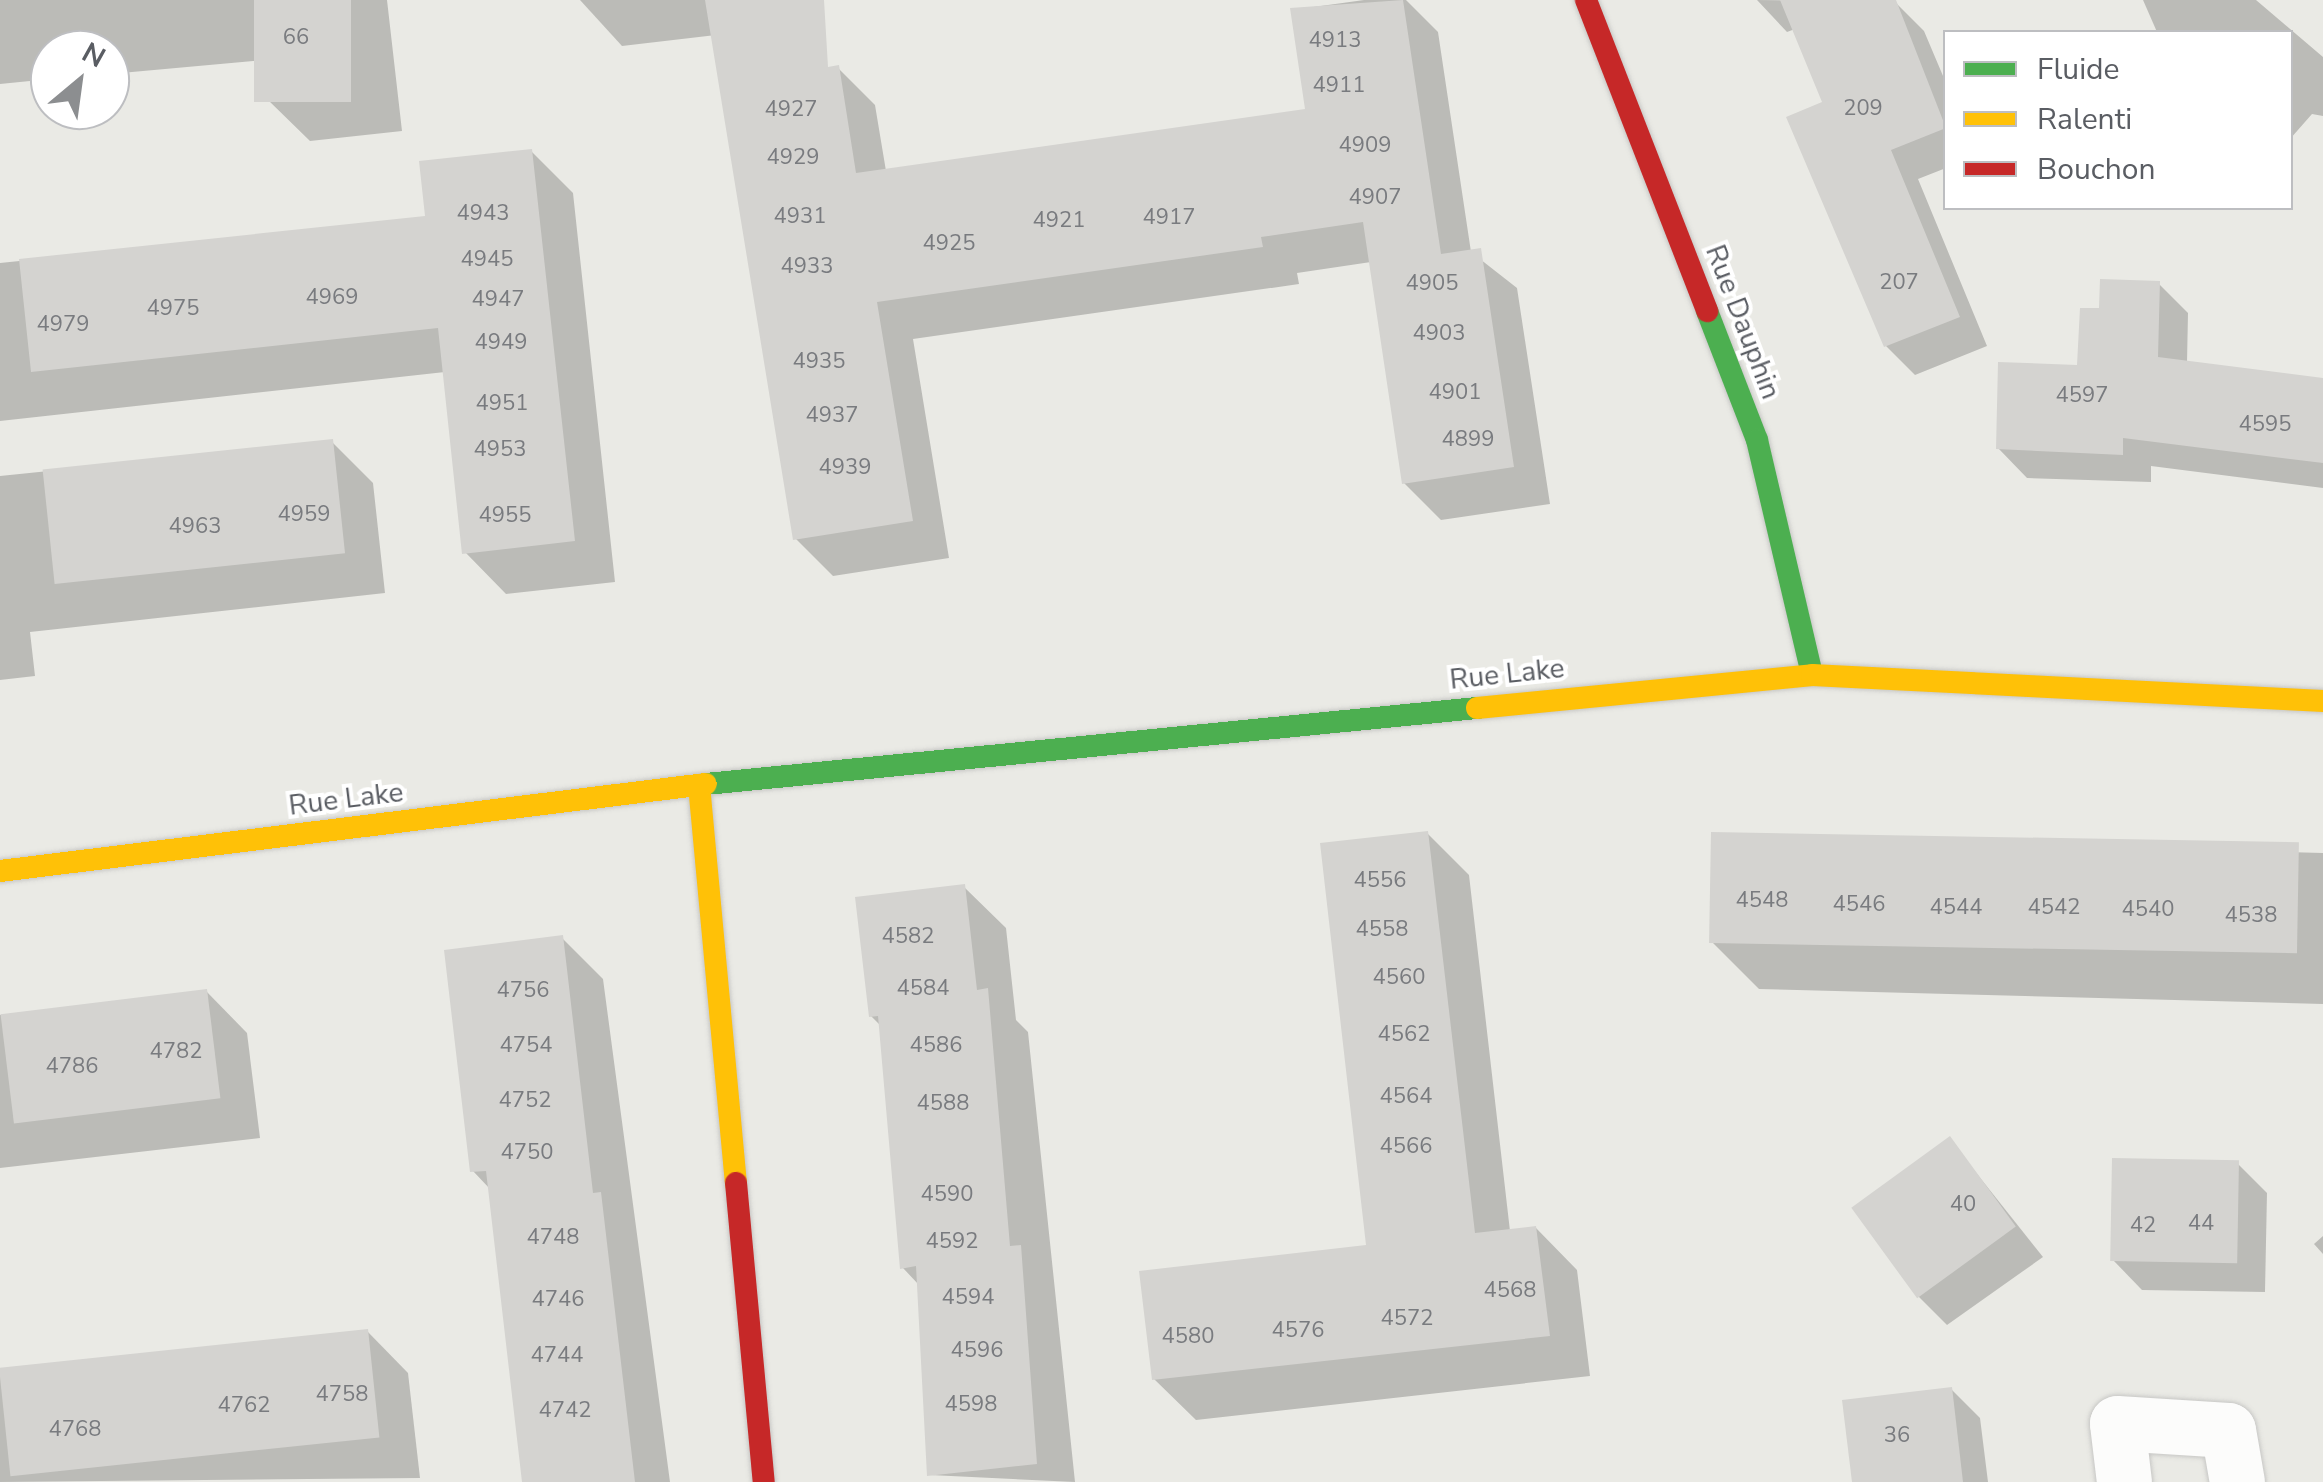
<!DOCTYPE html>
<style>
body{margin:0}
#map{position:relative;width:2323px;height:1482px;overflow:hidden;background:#eaeae5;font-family:"Nunito Sans",sans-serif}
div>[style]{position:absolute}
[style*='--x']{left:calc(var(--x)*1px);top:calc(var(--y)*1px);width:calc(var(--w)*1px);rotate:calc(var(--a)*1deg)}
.shadow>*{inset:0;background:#0003}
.building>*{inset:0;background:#d4d3d0;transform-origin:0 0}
.roads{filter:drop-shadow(0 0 2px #c7c7c5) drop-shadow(0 0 2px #c7c7c5)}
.street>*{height:55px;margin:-27.5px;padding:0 27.5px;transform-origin:27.5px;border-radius:27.5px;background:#fcfcfb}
.fast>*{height:22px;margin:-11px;padding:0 11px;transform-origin:11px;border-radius:11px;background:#4caf50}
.slow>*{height:22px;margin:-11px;padding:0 11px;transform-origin:11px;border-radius:11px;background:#ffc107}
.jam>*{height:22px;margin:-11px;padding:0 11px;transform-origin:11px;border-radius:11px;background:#c62828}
span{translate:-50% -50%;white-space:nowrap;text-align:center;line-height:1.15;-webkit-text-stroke:8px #fff;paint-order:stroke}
.number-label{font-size:22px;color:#797b7f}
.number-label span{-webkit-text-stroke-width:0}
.street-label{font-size:28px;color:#5a5d63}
.legend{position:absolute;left:1943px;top:30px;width:350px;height:180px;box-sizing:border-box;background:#fff;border:2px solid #bdbec1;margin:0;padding:12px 18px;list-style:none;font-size:30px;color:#5a5d63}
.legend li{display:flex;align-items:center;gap:20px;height:50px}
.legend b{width:50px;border:2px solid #bdbec1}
.north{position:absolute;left:30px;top:30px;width:100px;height:100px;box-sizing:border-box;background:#fff;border:2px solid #bdbec1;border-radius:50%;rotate:29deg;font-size:28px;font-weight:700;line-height:40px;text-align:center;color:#5a5d63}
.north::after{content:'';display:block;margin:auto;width:35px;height:45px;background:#8c8e90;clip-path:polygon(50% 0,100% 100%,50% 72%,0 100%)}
</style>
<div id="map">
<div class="shadow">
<i style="clip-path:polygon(0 0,387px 0,402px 131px,310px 141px,268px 100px,263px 60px,110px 74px,110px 50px,50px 50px,50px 79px,0 84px)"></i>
<i style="clip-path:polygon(580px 0,712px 0,716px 35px,622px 46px)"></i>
<i style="clip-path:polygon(1364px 0,1406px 0,1438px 32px,1471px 252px,1517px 288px,1550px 504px,1441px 520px,1404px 483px,1371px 262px,1297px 273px,1299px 284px,913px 339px,949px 558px,833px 576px,796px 539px,838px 68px,875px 105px,886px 171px,1307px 111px,1292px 10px)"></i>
<i style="clip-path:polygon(1757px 0,1895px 2px,1924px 31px,1946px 83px,1946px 168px,1918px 179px,1987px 346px,1915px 375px,1886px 346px,1825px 104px,1795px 29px,1787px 32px)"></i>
<i style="clip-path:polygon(2143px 0,2256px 0,2323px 57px,2323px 116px,2312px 114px,2290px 139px,2290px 32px,2157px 32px)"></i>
<i style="clip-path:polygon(531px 151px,573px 193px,615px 582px,506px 594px,465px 552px,445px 372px,0 421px,0 263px,428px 219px)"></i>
<i style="clip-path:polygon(2159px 284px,2188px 313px,2187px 363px,2323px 380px,2323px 488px,2151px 466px,2151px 482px,2027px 478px,1998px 448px,2079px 368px,2101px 311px)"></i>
<i style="clip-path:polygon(332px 442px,373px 483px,385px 593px,30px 632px,35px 676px,0 680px,0 476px)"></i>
<i style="clip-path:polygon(1427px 833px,1469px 875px,1510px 1231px,1536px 1228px,1577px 1270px,1590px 1376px,1196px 1420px,1154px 1379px,1369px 1247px)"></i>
<i style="clip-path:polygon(1714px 835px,2323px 853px,2323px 1004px,1759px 989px,1712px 942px)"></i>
<i style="clip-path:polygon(964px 887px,1006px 928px,1016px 1020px,1028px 1032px,1075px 1482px,930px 1475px,919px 1285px,903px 1268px,881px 1026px,871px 1016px)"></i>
<i style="clip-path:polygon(562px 938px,603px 979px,670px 1482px,524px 1482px,490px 1189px,473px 1171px)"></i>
<i style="clip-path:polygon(206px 991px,247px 1033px,260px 1138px,0 1168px,0 1015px)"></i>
<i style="clip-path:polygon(1950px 1140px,2043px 1257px,1947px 1325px,1918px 1296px)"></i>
<i style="clip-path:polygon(2238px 1164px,2267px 1193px,2265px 1292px,2142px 1290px,2113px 1260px)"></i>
<i style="clip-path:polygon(2323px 1236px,2323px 1254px,2314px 1244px)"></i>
<i style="clip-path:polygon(367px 1331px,408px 1373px,420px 1478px,0 1482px,0 1374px)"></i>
<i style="clip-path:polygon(1951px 1389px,1980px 1418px,1988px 1482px,1857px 1482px)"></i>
</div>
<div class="building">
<i style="left:254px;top:0;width:97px;height:102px"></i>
<i style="clip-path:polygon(705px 0,824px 0,828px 67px,839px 65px,856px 173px,1305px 109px,1290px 8px,1403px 0,1441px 254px,1481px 248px,1514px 467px,1402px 484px,1363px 222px,1261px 237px,1263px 247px,877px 302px,913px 521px,793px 540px)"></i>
<i style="clip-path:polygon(1780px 0,1896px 0,1946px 128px,1891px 150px,1960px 317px,1884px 347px,1786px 117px,1822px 102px)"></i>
<i style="clip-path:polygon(532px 149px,575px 541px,462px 554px,438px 328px,31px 372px,19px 259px,425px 216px,419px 161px)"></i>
<i style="clip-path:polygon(2100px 279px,2160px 281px,2158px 357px,2323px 378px,2323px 463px,2123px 438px,2123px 455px,1996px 449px,1998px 362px,2077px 365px,2080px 308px,2099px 308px)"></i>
<i style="left:333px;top:439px;width:115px;height:292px;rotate:84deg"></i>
<i style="clip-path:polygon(1428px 831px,1475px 1233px,1536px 1226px,1550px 1336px,1152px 1380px,1139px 1271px,1366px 1245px,1320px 843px)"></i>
<i style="left:1711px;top:832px;width:588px;height:111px;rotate:1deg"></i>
<i style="clip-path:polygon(965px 884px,977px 990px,988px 988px,1010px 1246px,1021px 1245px,1037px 1464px,927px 1476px,916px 1266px,900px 1269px,878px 1016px,869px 1017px,855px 897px)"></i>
<i style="clip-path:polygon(563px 935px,593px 1193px,601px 1192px,635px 1482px,522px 1482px,486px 1171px,470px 1172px,444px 950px)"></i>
<i style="left:207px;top:989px;width:110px;height:208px;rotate:83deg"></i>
<i style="left:1950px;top:1136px;width:112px;height:122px;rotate:54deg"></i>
<i style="left:2112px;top:1158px;width:127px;height:103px;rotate:1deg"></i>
<i style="left:368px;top:1329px;width:109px;height:371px;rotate:84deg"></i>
<i style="clip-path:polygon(1952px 1387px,1963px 1482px,1852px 1482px,1842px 1400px)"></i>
</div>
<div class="roads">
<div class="street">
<i style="--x:2124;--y:1482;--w:59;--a:-96.8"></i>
<i style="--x:2117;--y:1423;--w:111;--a:3.6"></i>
<i style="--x:2228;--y:1430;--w:53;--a:80.2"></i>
</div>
<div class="fast">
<i style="--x:1707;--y:311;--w:138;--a:68.8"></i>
<i style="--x:1757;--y:440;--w:241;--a:76.8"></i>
<i style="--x:706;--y:784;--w:775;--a:-5.63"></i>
</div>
<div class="slow">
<i style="--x:1477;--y:708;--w:337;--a:-5.6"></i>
<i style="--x:1812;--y:675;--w:512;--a:2.91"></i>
<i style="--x:699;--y:785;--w:400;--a:84.7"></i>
<i style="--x:0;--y:871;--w:711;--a:-7.03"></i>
</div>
<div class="jam">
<i style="--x:1586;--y:0;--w:334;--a:68.7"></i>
<i style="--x:736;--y:1183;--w:300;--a:84.7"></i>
</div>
</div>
<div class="number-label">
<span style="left:296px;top:38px">66</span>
<span style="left:1335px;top:41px">4913</span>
<span style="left:1339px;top:86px">4911</span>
<span style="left:1863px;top:109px">209</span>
<span style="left:791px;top:110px">4927</span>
<span style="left:1365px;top:146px">4909</span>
<span style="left:793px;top:158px">4929</span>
<span style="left:1375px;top:198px">4907</span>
<span style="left:483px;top:214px">4943</span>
<span style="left:800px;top:217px">4931</span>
<span style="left:1169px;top:218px">4917</span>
<span style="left:1059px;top:221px">4921</span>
<span style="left:949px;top:244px">4925</span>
<span style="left:487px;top:260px">4945</span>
<span style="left:807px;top:267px">4933</span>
<span style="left:1899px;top:283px">207</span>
<span style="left:1432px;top:284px">4905</span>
<span style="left:332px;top:298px">4969</span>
<span style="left:498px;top:300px">4947</span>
<span style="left:173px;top:309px">4975</span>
<span style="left:63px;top:325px">4979</span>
<span style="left:1439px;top:334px">4903</span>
<span style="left:501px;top:343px">4949</span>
<span style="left:819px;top:362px">4935</span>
<span style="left:1455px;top:393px">4901</span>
<span style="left:2082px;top:396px">4597</span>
<span style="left:502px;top:404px">4951</span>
<span style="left:832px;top:416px">4937</span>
<span style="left:2265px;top:425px">4595</span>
<span style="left:1468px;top:440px">4899</span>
<span style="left:500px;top:450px">4953</span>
<span style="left:845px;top:468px">4939</span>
<span style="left:304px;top:515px">4959</span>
<span style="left:505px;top:516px">4955</span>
<span style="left:195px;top:527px">4963</span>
<span style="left:1380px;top:881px">4556</span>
<span style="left:1762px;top:901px">4548</span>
<span style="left:1859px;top:905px">4546</span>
<span style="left:1956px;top:908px">4544</span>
<span style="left:2054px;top:908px">4542</span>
<span style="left:2148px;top:910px">4540</span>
<span style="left:2251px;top:916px">4538</span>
<span style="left:1382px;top:930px">4558</span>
<span style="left:908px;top:937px">4582</span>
<span style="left:1399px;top:978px">4560</span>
<span style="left:923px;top:989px">4584</span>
<span style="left:523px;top:991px">4756</span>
<span style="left:1404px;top:1035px">4562</span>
<span style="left:526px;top:1046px">4754</span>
<span style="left:936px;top:1046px">4586</span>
<span style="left:176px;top:1052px">4782</span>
<span style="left:72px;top:1067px">4786</span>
<span style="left:1406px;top:1097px">4564</span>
<span style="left:525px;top:1101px">4752</span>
<span style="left:943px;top:1104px">4588</span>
<span style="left:1406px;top:1147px">4566</span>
<span style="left:527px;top:1153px">4750</span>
<span style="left:947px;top:1195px">4590</span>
<span style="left:1963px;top:1205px">40</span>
<span style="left:2201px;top:1224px">44</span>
<span style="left:2143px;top:1226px">42</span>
<span style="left:553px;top:1238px">4748</span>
<span style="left:952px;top:1242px">4592</span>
<span style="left:1510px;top:1291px">4568</span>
<span style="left:968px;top:1298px">4594</span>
<span style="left:558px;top:1300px">4746</span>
<span style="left:1407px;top:1319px">4572</span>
<span style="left:1298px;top:1331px">4576</span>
<span style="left:1188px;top:1337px">4580</span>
<span style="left:977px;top:1351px">4596</span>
<span style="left:557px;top:1356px">4744</span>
<span style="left:342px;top:1395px">4758</span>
<span style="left:971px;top:1405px">4598</span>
<span style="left:244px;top:1406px">4762</span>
<span style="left:565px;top:1411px">4742</span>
<span style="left:75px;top:1430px">4768</span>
<span style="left:1897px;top:1436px">36</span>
</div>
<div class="street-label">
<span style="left:1743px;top:322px;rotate:69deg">Rue Dauphin</span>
<span style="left:1507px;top:674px;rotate:-6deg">Rue Lake</span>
<span style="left:346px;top:799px;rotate:-7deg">Rue Lake</span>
</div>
<ul class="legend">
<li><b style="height:12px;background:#4caf50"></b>Fluide</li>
<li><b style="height:12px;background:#ffc107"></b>Ralenti</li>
<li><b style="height:12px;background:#c62828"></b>Bouchon</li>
</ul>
<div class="north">N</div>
</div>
